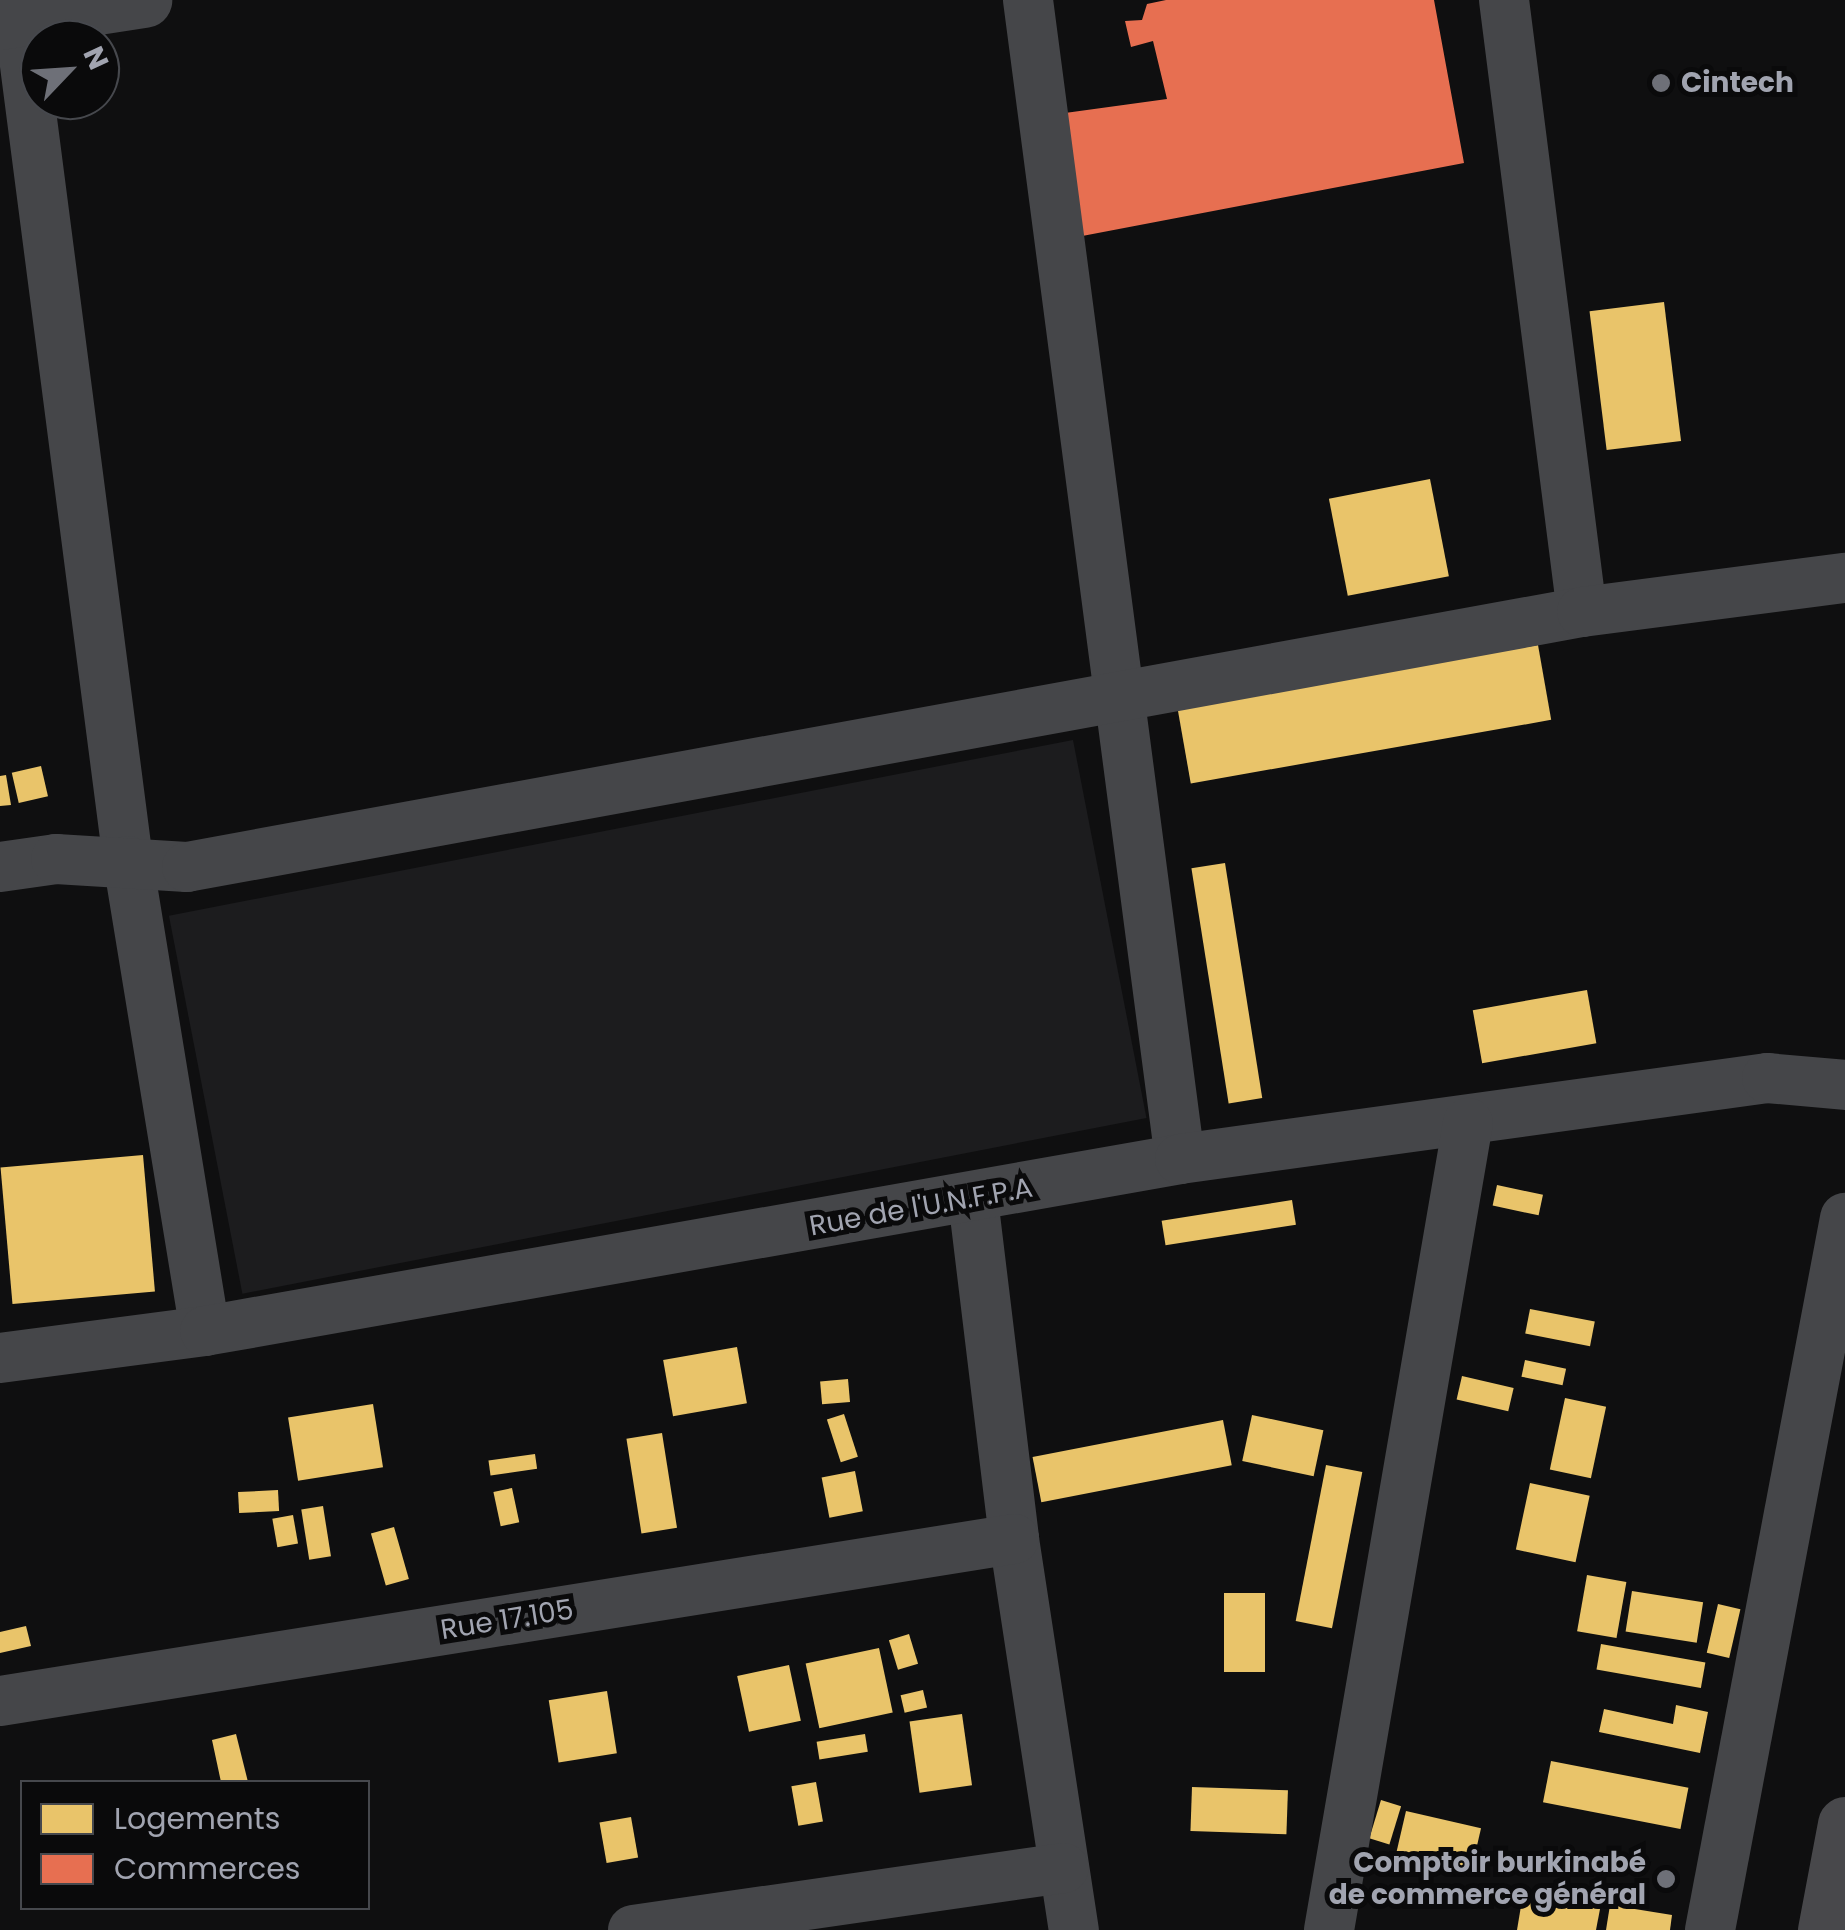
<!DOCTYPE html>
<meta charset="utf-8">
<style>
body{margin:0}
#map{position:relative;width:1845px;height:1930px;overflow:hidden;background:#0f0f10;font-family:Poppins,sans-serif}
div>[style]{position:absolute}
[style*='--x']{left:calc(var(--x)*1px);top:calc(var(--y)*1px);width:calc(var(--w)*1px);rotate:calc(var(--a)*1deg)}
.built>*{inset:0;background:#1c1c1e;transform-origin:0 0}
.homes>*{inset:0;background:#e9c46a;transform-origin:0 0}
.shops>*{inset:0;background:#e76f51}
.minor>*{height:50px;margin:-25px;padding:0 25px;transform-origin:25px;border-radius:25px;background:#454649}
.tertiary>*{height:55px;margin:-27.5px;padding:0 27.5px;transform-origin:27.5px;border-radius:27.5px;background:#454649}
.trunk>*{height:55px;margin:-27.5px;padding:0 27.5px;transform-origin:27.5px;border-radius:27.5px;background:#48484b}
.dots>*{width:28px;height:28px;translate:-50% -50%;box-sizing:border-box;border:5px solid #0a0a0b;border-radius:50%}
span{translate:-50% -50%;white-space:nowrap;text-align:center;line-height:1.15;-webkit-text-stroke:10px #0a0a0b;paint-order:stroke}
.poi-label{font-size:28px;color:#a1a4b0;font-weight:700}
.left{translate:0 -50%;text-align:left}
.right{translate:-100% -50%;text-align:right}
.street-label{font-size:28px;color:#a1a4b0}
.legend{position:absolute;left:20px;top:1780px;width:350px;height:130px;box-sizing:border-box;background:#0a0a0b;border:2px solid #46484d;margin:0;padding:12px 18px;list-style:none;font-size:30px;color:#a1a4b0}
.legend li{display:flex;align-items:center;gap:20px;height:50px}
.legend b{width:50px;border:2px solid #46484d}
.north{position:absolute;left:20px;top:20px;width:100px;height:100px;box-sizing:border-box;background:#0a0a0b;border:2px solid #46484d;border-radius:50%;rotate:65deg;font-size:28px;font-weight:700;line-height:40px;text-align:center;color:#a1a4b0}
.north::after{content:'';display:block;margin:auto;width:35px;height:45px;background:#6e7078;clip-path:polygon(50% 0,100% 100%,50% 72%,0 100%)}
</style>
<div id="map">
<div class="built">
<i style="left:1073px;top:740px;width:385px;height:921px;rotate:79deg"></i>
</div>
<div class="homes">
<i style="left:1664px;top:302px;width:140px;height:75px;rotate:83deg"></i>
<i style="left:1430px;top:479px;width:99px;height:103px;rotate:79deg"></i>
<i style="left:1538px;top:645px;width:76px;height:366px;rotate:80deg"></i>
<i style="left:41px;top:766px;width:31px;height:30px;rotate:77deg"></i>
<i style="clip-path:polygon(6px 775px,11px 805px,0 806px,0 776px)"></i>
<i style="left:1225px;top:863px;width:238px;height:34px;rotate:81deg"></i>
<i style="left:1587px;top:990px;width:54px;height:116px;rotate:80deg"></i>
<i style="left:143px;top:1155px;width:137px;height:143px;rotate:85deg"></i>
<i style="left:1497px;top:1185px;width:47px;height:21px;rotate:12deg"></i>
<i style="left:1292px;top:1200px;width:25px;height:132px;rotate:81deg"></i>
<i style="left:1530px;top:1309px;width:66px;height:25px;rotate:11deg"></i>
<i style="left:737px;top:1347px;width:57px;height:75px;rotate:80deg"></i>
<i style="left:1525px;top:1360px;width:42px;height:17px;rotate:12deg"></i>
<i style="left:1462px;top:1376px;width:53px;height:24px;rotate:13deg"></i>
<i style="left:848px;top:1379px;width:23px;height:28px;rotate:85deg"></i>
<i style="left:1565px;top:1398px;width:42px;height:73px;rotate:12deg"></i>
<i style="left:373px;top:1404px;width:64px;height:86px;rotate:81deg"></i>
<i style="left:844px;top:1414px;width:45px;height:18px;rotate:72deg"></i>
<i style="left:1252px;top:1415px;width:73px;height:47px;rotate:12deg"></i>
<i style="left:1223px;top:1420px;width:46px;height:194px;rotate:79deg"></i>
<i style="left:662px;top:1433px;width:96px;height:36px;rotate:81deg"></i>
<i style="left:535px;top:1454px;width:15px;height:47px;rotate:82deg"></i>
<i style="left:1326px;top:1465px;width:37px;height:159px;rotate:11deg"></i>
<i style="left:855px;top:1471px;width:41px;height:34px;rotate:79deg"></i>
<i style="left:1530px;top:1483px;width:61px;height:68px;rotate:12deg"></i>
<i style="left:512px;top:1488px;width:35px;height:19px;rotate:78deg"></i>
<i style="left:278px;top:1490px;width:21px;height:40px;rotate:87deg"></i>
<i style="left:323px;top:1506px;width:51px;height:22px;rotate:81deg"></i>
<i style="left:293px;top:1515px;width:29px;height:21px;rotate:80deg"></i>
<i style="left:394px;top:1527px;width:54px;height:24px;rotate:74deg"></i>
<i style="left:1587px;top:1575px;width:40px;height:57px;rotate:10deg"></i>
<i style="left:1632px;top:1591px;width:72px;height:41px;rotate:9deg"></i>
<i style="left:1224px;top:1593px;width:41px;height:79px"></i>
<i style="left:1718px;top:1604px;width:23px;height:50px;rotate:13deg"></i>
<i style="clip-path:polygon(26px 1626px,31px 1646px,0 1653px,0 1632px)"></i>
<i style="left:909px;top:1634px;width:31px;height:21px;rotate:73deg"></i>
<i style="left:1601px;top:1644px;width:106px;height:26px;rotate:10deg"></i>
<i style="left:879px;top:1648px;width:66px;height:75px;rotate:78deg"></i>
<i style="left:789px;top:1665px;width:57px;height:53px;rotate:78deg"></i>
<i style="left:923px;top:1690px;width:18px;height:23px;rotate:77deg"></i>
<i style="left:607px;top:1691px;width:63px;height:59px;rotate:81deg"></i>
<i style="clip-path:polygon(1676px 1705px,1708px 1712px,1700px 1753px,1599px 1732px,1604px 1709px,1673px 1724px)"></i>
<i style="left:962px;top:1714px;width:72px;height:53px;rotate:82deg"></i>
<i style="clip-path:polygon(236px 1734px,248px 1782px,221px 1782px,212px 1740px)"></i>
<i style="left:865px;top:1734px;width:18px;height:49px;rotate:81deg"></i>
<i style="left:1551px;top:1761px;width:140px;height:42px;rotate:11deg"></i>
<i style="left:816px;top:1782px;width:40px;height:25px;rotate:80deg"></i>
<i style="left:1192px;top:1787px;width:96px;height:44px;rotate:2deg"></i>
<i style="left:1381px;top:1800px;width:21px;height:40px;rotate:17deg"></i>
<i style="left:1406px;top:1811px;width:77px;height:44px;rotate:13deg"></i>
<i style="left:631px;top:1817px;width:41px;height:32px;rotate:80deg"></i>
<i style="clip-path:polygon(1523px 1894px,1600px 1909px,1596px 1930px,1517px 1930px)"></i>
<i style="clip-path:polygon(1610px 1905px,1672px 1915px,1670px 1930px,1606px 1930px)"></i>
</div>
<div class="shops">
<i style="clip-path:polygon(1166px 0,1434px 0,1464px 163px,1077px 237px,1065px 113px,1167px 99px,1153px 41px,1131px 47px,1125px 21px,1142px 20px,1147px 4px)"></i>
</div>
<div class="minor">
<i style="--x:1028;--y:0;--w:1169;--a:82.53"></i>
<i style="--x:1504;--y:0;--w:617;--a:82.74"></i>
<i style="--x:19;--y:19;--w:849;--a:82.62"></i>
<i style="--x:128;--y:861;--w:476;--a:80.7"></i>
<i style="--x:0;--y:867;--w:57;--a:-8.1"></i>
<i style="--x:56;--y:859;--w:131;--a:3.5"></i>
<i style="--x:187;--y:867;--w:1418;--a:-10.36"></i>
<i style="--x:1582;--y:612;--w:265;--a:-7.4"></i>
<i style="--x:973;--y:1199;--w:342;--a:83.1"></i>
<i style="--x:1014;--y:1539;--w:396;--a:81.3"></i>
<i style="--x:0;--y:1358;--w:207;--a:-7.5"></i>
<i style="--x:205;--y:1331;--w:990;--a:-10"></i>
<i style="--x:1180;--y:1159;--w:593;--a:-7.86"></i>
<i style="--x:1767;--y:1078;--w:78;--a:5.1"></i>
<i style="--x:0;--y:1701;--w:1027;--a:-9.08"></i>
<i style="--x:633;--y:1930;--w:435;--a:-8.2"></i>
<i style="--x:1329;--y:1930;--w:819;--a:-80.23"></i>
<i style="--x:1710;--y:1930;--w:725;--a:-79.26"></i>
</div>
<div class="tertiary">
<i style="--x:0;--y:22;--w:146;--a:-8.7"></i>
</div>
<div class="trunk">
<i style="--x:1825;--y:1930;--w:108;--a:-79.3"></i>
</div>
<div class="dots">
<i style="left:1661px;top:83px;background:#6e7078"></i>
<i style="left:1666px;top:1879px;background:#6e7078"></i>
</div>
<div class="poi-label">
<span class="left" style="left:1681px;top:83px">Cintech</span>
<span class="right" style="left:1646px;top:1879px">Comptoir burkinabé<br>de commerce général</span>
</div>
<div class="street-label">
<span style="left:921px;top:1207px;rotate:-10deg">Rue de l'U.N.F.P.A</span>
<span style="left:507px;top:1620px;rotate:-9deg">Rue 17.105</span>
</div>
<ul class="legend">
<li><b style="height:28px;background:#e9c46a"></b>Logements</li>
<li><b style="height:28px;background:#e76f51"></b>Commerces</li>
</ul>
<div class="north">N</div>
</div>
